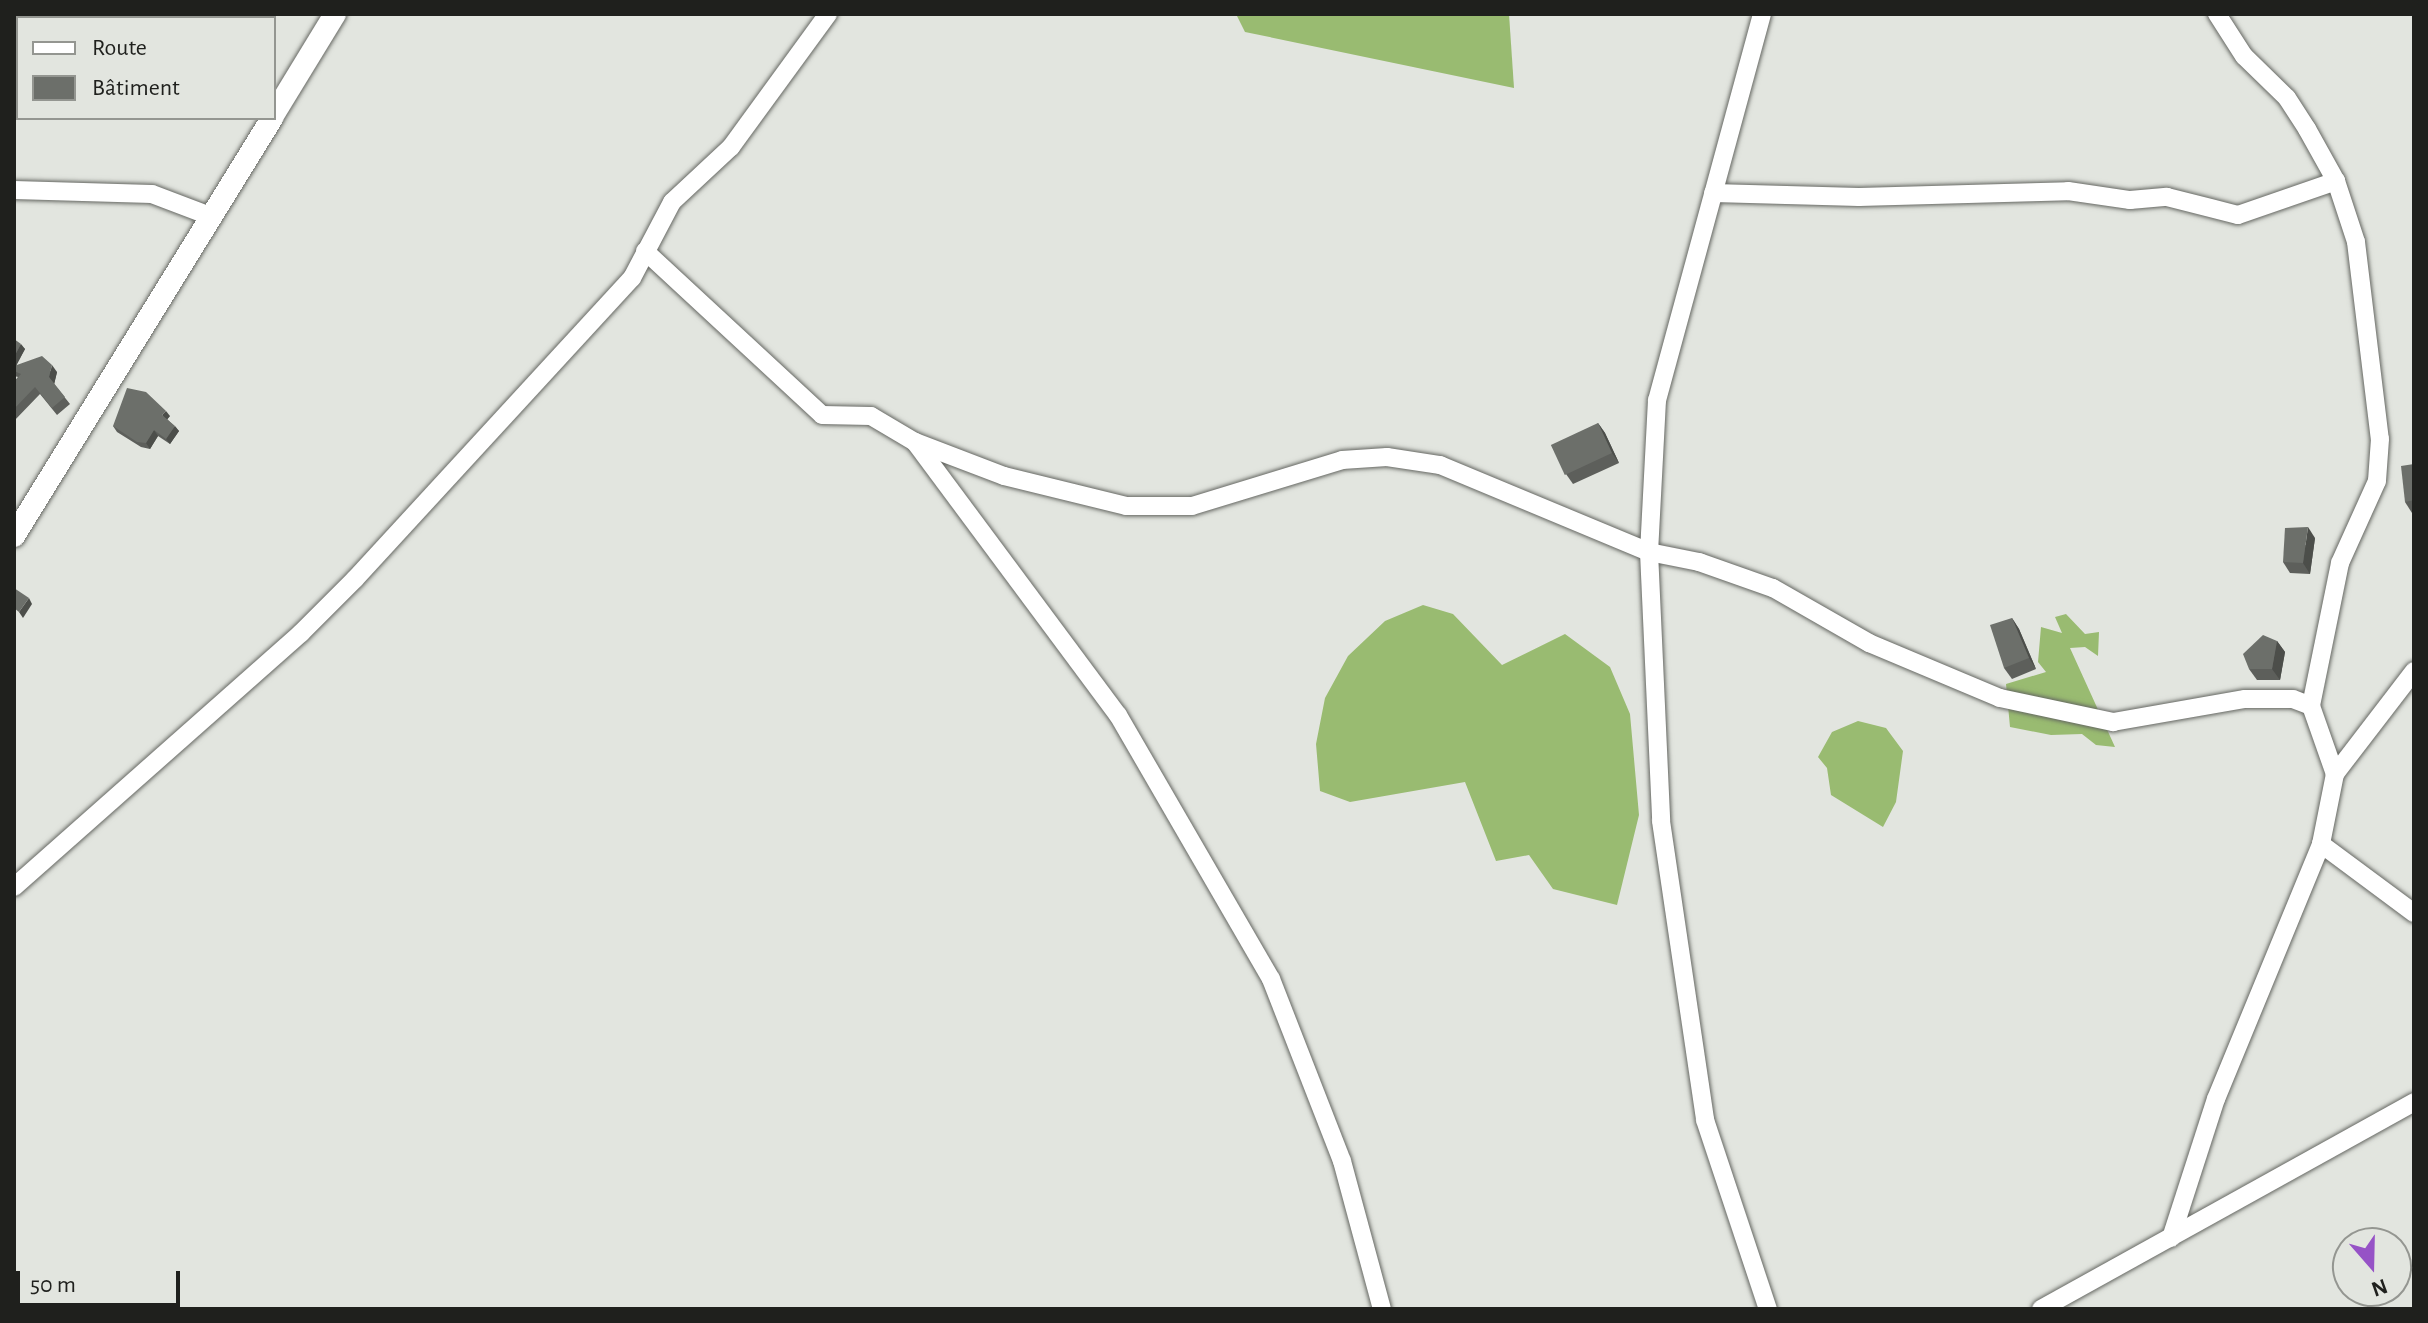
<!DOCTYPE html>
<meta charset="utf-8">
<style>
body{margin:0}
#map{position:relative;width:2428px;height:1323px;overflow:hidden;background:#e2e5df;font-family:"Alegreya Sans",sans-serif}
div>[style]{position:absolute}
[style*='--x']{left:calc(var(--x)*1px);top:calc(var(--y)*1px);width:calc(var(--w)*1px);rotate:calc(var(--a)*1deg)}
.forest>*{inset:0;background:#99bb71}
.roads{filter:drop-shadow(0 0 2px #656762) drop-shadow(0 0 2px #656762)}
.minor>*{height:18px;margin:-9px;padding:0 9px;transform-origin:9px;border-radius:9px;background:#fff}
.tertiary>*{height:22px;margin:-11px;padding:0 11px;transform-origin:11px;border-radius:11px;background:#fff}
.wall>*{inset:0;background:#5d5f5b}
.shaded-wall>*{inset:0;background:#4c4e4a}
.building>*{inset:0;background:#6c6f6a;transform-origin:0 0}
span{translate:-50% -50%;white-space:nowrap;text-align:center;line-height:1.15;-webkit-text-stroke:6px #e2e5df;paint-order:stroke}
.frame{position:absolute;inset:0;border:16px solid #1f201d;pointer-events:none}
.legend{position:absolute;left:16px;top:16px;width:260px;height:104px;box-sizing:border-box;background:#e2e5df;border:2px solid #949691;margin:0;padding:10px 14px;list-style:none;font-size:24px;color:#1f201d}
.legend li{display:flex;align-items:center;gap:16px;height:40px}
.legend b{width:40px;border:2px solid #949691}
.north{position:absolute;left:2332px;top:1227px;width:80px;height:80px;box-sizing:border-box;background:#e2e5df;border:2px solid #949691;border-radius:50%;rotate:160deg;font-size:22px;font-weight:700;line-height:32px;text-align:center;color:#1f201d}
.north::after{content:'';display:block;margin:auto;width:28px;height:36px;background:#9652c6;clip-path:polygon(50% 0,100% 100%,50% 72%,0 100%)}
.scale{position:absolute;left:16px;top:1271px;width:164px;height:36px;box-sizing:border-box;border:4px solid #1f201d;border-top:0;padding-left:10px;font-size:24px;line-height:28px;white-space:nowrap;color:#1f201d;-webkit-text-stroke:6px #e2e5df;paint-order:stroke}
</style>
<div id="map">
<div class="forest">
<i style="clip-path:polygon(1236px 14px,1509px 14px,1514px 88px,1245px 32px)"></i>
<i style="clip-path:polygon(1423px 605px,1453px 614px,1502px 665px,1565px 634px,1610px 667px,1630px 714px,1639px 815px,1617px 905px,1553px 889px,1529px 855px,1496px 861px,1465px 782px,1350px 802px,1320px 791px,1316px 744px,1325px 698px,1348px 656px,1385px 621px)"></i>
<i style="clip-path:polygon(2066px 614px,2085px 634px,2099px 632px,2098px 656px,2085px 647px,2070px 648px,2115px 747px,2096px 745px,2082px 734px,2051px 735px,2010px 727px,2006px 684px,2046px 672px,2038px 662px,2041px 627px,2062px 633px,2055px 617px)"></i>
<i style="clip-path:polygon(1858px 721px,1886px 728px,1903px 751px,1896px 802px,1883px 827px,1831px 795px,1827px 768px,1818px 757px,1832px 732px)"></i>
</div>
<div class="roads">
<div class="minor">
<i style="--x:1762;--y:14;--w:400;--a:105.2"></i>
<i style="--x:1657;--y:400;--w:152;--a:93"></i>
<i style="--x:1649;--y:552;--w:269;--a:87.4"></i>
<i style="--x:1661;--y:821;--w:302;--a:81.6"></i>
<i style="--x:1705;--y:1120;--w:199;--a:71.6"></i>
<i style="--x:2217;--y:14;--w:50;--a:57.3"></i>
<i style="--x:2244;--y:56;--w:60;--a:44.3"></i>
<i style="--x:2287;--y:98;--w:37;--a:57"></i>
<i style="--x:2307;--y:129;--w:60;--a:60.9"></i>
<i style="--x:2336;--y:181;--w:64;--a:71.8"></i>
<i style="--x:2356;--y:242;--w:198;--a:83.1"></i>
<i style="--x:2380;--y:439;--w:42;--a:94.1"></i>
<i style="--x:2377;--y:481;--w:90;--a:114.3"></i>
<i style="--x:2340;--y:563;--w:146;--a:101.5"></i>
<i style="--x:14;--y:190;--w:138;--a:1.7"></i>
<i style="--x:152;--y:194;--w:62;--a:20.8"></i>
<i style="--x:1713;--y:193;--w:146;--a:1.6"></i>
<i style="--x:1859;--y:197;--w:209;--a:-1.6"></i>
<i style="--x:2068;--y:191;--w:63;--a:8.3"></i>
<i style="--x:2130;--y:200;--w:37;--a:-5"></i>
<i style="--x:2167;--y:197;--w:73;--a:14.2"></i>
<i style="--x:2238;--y:215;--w:104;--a:-19.1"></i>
<i style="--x:645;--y:251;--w:241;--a:42.8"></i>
<i style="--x:822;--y:415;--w:49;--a:1.2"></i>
<i style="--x:871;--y:416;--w:51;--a:30.6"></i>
<i style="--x:915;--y:442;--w:95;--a:20.9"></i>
<i style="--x:1004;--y:476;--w:126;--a:13.8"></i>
<i style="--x:1126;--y:506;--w:66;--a:0"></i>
<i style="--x:1192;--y:506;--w:157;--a:-17"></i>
<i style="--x:1342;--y:460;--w:45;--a:-3.8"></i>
<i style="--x:1387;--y:457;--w:54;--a:8.6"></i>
<i style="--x:1440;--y:465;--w:226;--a:22.6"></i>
<i style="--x:1649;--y:552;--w:51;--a:11.3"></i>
<i style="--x:1699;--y:562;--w:78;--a:19.4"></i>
<i style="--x:1773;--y:588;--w:111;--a:29.8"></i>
<i style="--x:1869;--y:643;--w:142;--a:22.8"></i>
<i style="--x:2000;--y:698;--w:116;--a:12"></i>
<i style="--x:2113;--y:722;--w:134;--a:-9.9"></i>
<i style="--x:2245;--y:699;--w:48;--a:0"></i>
<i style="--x:2293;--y:699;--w:19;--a:21"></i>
<i style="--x:2311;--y:706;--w:72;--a:70.6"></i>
<i style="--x:915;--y:442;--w:340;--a:53.4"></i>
<i style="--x:1118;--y:715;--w:305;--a:59.9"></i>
<i style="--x:1271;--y:979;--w:195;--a:68.7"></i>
<i style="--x:1342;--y:1161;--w:153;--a:74.9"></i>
<i style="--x:2321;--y:844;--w:116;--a:36.6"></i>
<i style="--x:14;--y:887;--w:383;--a:-41.5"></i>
<i style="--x:301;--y:633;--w:76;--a:-45"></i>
<i style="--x:355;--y:579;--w:409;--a:-47.4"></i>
<i style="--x:632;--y:278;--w:86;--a:-62.2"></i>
<i style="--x:672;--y:202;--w:81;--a:-43"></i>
<i style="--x:731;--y:147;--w:165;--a:-53.9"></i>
<i style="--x:2171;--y:1238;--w:146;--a:-72.1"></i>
<i style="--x:2216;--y:1099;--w:276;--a:-67.6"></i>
<i style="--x:2321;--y:844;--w:71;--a:-78.7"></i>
<i style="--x:2335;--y:774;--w:130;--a:-52.5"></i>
<i style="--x:2041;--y:1309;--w:427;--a:-29"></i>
</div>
<div class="tertiary">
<i style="--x:274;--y:114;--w:117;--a:-58.6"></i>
<i style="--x:14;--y:536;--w:491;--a:-58.3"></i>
</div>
</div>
<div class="wall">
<i style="clip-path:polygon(14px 339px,25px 349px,16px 365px,57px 372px,54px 384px,70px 404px,57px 415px,40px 394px,14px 421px,14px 382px,18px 377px,14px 376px)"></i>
<i style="clip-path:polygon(170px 416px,167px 419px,179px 431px,170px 444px,158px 436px,150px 449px,141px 447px,117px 432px,113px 426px)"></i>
<i style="clip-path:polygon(1598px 423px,1605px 433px,1619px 463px,1573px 484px,1566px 474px)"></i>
<i style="clip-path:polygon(2414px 464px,2414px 512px,2412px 513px,2405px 502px)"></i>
<i style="clip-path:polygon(2315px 538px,2310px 574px,2290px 573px,2283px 562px)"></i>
<i style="clip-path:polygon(2012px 618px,2019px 629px,2036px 669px,2012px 679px,2004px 668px)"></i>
<i style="clip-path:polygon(2277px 641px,2285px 652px,2280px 680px,2257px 680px,2249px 669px)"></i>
</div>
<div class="shaded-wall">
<i style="clip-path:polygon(21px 344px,25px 349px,14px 370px,14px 357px)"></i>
<i style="clip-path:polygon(52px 365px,57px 372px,54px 385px,49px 377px)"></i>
<i style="clip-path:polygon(166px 411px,170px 416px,166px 421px,162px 415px)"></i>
<i style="clip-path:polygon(1598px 423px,1605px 433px,1619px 463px,1612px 453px)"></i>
<i style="clip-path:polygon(175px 426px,179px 431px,170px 444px,166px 439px)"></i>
<i style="clip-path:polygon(154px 430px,158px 436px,150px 449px,146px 443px)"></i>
<i style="clip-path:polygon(2308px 527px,2315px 538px,2310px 574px,2303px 563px)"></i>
<i style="clip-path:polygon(29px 598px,32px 604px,23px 618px,19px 612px)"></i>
<i style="clip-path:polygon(2012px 618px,2019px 629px,2036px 669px,2029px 658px)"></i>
<i style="clip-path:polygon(2277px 641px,2285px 652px,2280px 680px,2272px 669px)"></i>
</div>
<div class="building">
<i style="clip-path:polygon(14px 339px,21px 344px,14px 357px)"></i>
<i style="clip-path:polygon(42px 356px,52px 365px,49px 377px,65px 397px,52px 408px,35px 387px,14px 409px,14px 382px,21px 374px,14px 371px,14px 366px)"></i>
<i style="clip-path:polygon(127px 388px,146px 392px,166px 411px,162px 415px,175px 426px,166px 439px,154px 430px,146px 443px,137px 442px,113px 426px)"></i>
<i style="left:1598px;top:423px;width:33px;height:52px;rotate:65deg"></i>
<i style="clip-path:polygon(2414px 464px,2414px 500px,2405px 502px,2401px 466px)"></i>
<i style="clip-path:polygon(2308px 527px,2303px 563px,2283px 562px,2285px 528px)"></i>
<i style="clip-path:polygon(14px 588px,29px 598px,19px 612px,14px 608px)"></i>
<i style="clip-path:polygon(2012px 618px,2029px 658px,2004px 668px,1990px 625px)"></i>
<i style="clip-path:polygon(2263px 635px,2277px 641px,2272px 669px,2249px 669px,2243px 654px)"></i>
</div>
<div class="frame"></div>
<ul class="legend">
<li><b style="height:10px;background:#fff"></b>Route</li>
<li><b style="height:22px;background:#6c6f6a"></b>Bâtiment</li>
</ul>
<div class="north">N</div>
<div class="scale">50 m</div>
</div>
